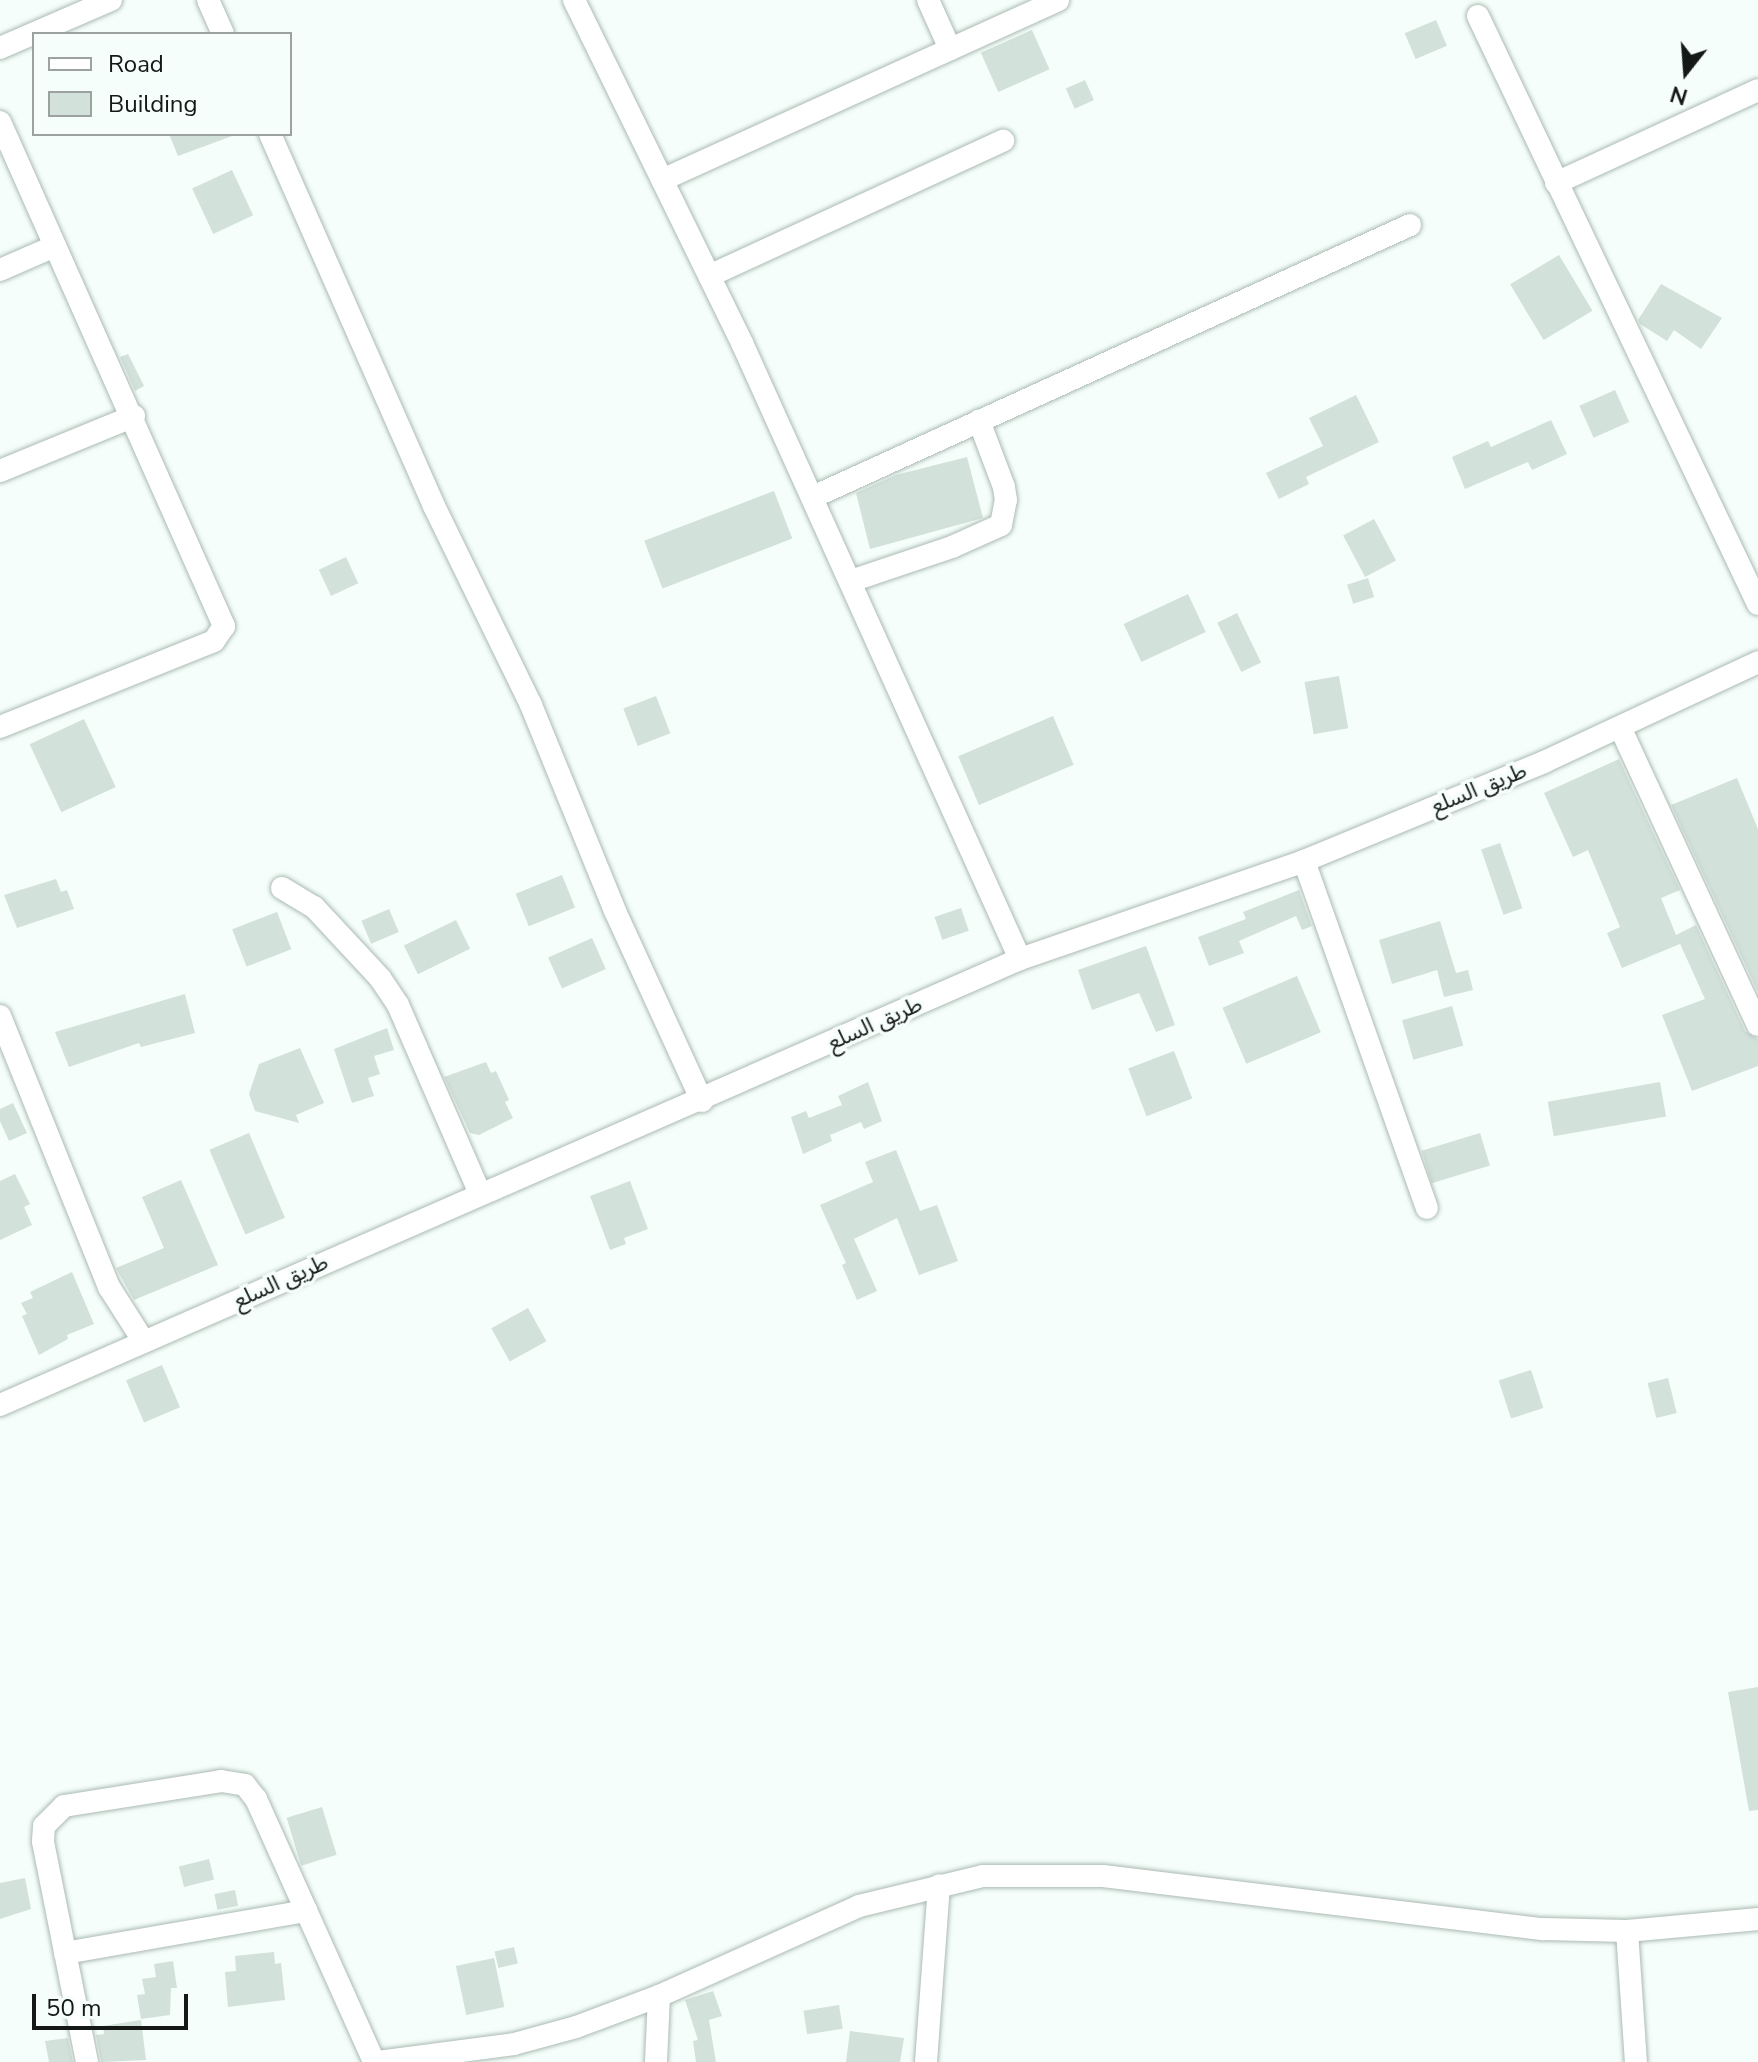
<!DOCTYPE html>
<meta charset="utf-8">
<style>
body{margin:0}
#map{position:relative;width:1758px;height:2062px;overflow:hidden;background:#f5fefa;font-family:"Nunito Sans","Noto Sans Arabic",sans-serif}
div>[style]{position:absolute}
[style*='--x']{left:calc(var(--x)*1px);top:calc(var(--y)*1px);width:calc(var(--w)*1px);rotate:calc(var(--a)*1deg)}
.building>*{inset:0;background:#d2e1da;transform-origin:0 0}
.roads{filter:drop-shadow(0 0 2px #abbab3) drop-shadow(0 0 2px #abbab3)}
.minor>*{height:22px;margin:-11px;padding:0 11px;transform-origin:11px;border-radius:11px;background:#fff}
span{translate:-50% -50%;white-space:nowrap;text-align:center;line-height:1.15;-webkit-text-stroke:7px #f5fefa;paint-order:stroke}
.street-label{font-size:22px;color:#141917}
.legend{position:absolute;left:32px;top:32px;width:260px;height:104px;box-sizing:border-box;background:#f5fefa;border:2px solid #9ba29f;margin:0;padding:10px 14px;list-style:none;font-size:24px;color:#141917}
.legend li{display:flex;align-items:center;gap:16px;height:40px}
.legend b{width:40px;border:2px solid #9ba29f}
.north{position:absolute;left:1646px;top:32px;width:80px;height:80px;-webkit-text-stroke:6px #f5fefa;paint-order:stroke;rotate:197deg;font-size:22px;font-weight:700;line-height:32px;text-align:center;color:#141917}
.north::after{content:'';display:block;margin:auto;width:28px;height:36px;background:#141917;clip-path:polygon(50% 0,100% 100%,50% 72%,0 100%)}
.scale{position:absolute;left:32px;top:1994px;width:156px;height:36px;box-sizing:border-box;border:4px solid #141917;border-top:0;padding-left:10px;font-size:24px;line-height:28px;white-space:nowrap;color:#141917;-webkit-text-stroke:6px #f5fefa;paint-order:stroke}
</style>
<div id="map">
<div class="building">
<i style="left:1436px;top:20px;width:28px;height:34px;rotate:67deg"></i>
<i style="left:1032px;top:30px;width:43px;height:56px;rotate:66deg"></i>
<i style="left:1085px;top:80px;width:22px;height:21px;rotate:66deg"></i>
<i style="clip-path:polygon(169px 134px,232px 134px,232px 136px,178px 156px)"></i>
<i style="left:232px;top:170px;width:50px;height:44px;rotate:65deg"></i>
<i style="left:1559px;top:255px;width:65px;height:57px;rotate:59deg"></i>
<i style="clip-path:polygon(1661px 284px,1722px 318px,1701px 349px,1674px 330px,1667px 341px,1640px 324px,1638px 320px)"></i>
<i style="clip-path:polygon(128px 354px,144px 386px,135px 391px,120px 357px)"></i>
<i style="left:1615px;top:390px;width:35px;height:39px;rotate:66deg"></i>
<i style="clip-path:polygon(1356px 395px,1379px 442px,1306px 477px,1309px 484px,1279px 499px,1266px 473px,1323px 446px,1309px 418px)"></i>
<i style="clip-path:polygon(1551px 420px,1567px 454px,1532px 470px,1528px 462px,1465px 489px,1452px 457px,1488px 441px,1491px 447px)"></i>
<i style="clip-path:polygon(967px 457px,983px 518px,870px 549px,856px 493px,896px 475px)"></i>
<i style="left:774px;top:491px;width:51px;height:139px;rotate:69deg"></i>
<i style="left:1374px;top:519px;width:47px;height:35px;rotate:62deg"></i>
<i style="left:346px;top:557px;width:29px;height:30px;rotate:65deg"></i>
<i style="left:1368px;top:578px;width:20px;height:22px;rotate:72deg"></i>
<i style="left:1188px;top:594px;width:42px;height:71px;rotate:65deg"></i>
<i style="left:1237px;top:613px;width:55px;height:22px;rotate:64deg"></i>
<i style="left:1339px;top:676px;width:53px;height:35px;rotate:80deg"></i>
<i style="left:656px;top:696px;width:40px;height:35px;rotate:69deg"></i>
<i style="left:1053px;top:716px;width:53px;height:103px;rotate:67deg"></i>
<i style="left:84px;top:719px;width:75px;height:60px;rotate:65deg"></i>
<i style="clip-path:polygon(1619px 759px,1680px 890px,1661px 898px,1676px 935px,1696px 925px,1745px 1031px,1758px 1039px,1758px 1066px,1692px 1091px,1662px 1015px,1705px 999px,1677px 937px,1680px 944px,1622px 968px,1607px 933px,1620px 927px,1588px 850px,1573px 857px,1544px 793px)"></i>
<i style="clip-path:polygon(1737px 778px,1758px 829px,1758px 992px,1671px 805px)"></i>
<i style="left:1500px;top:843px;width:69px;height:20px;rotate:71deg"></i>
<i style="left:562px;top:875px;width:35px;height:50px;rotate:68deg"></i>
<i style="clip-path:polygon(56px 879px,61px 892px,67px 890px,74px 909px,17px 928px,4px 895px)"></i>
<i style="clip-path:polygon(1299px 890px,1312px 926px,1302px 930px,1296px 916px,1239px 941px,1244px 953px,1209px 966px,1198px 937px,1246px 919px,1243px 912px)"></i>
<i style="left:961px;top:908px;width:24px;height:28px;rotate:71deg"></i>
<i style="left:389px;top:909px;width:25px;height:30px;rotate:67deg"></i>
<i style="left:277px;top:912px;width:40px;height:48px;rotate:69deg"></i>
<i style="left:456px;top:920px;width:32px;height:58px;rotate:64deg"></i>
<i style="clip-path:polygon(1440px 921px,1456px 973px,1468px 970px,1473px 990px,1444px 997px,1437px 970px,1392px 984px,1379px 940px)"></i>
<i style="left:592px;top:938px;width:34px;height:48px;rotate:66deg"></i>
<i style="clip-path:polygon(1146px 946px,1175px 1025px,1156px 1032px,1139px 993px,1092px 1010px,1078px 970px)"></i>
<i style="left:1297px;top:976px;width:61px;height:81px;rotate:67deg"></i>
<i style="clip-path:polygon(185px 994px,195px 1033px,141px 1047px,139px 1043px,69px 1067px,55px 1032px)"></i>
<i style="left:1452px;top:1006px;width:41px;height:52px;rotate:74deg"></i>
<i style="clip-path:polygon(387px 1028px,394px 1050px,374px 1056px,380px 1074px,368px 1078px,374px 1096px,352px 1103px,334px 1049px)"></i>
<i style="clip-path:polygon(300px 1048px,324px 1103px,296px 1115px,299px 1123px,255px 1111px,249px 1094px,259px 1064px)"></i>
<i style="left:1174px;top:1051px;width:51px;height:49px;rotate:69deg"></i>
<i style="clip-path:polygon(486px 1062px,491px 1073px,496px 1071px,509px 1100px,505px 1102px,513px 1118px,479px 1135px,470px 1133px,444px 1077px)"></i>
<i style="clip-path:polygon(868px 1082px,882px 1121px,864px 1129px,861px 1122px,830px 1135px,832px 1141px,803px 1154px,791px 1117px,806px 1111px,809px 1118px,842px 1105px,838px 1096px)"></i>
<i style="left:1660px;top:1082px;width:35px;height:114px;rotate:80deg"></i>
<i style="clip-path:polygon(13px 1103px,27px 1133px,9px 1141px,0 1121px,0 1109px)"></i>
<i style="left:249px;top:1133px;width:92px;height:43px;rotate:67deg"></i>
<i style="left:1480px;top:1133px;width:34px;height:61px;rotate:73deg"></i>
<i style="clip-path:polygon(896px 1150px,920px 1211px,937px 1205px,958px 1261px,919px 1275px,897px 1218px,854px 1239px,877px 1291px,857px 1300px,842px 1265px,846px 1263px,820px 1205px,873px 1182px,865px 1162px)"></i>
<i style="clip-path:polygon(15px 1174px,30px 1204px,24px 1207px,32px 1225px,0 1240px,0 1181px)"></i>
<i style="clip-path:polygon(181px 1180px,218px 1265px,134px 1300px,116px 1268px,164px 1248px,142px 1197px)"></i>
<i style="clip-path:polygon(630px 1181px,648px 1229px,624px 1238px,626px 1244px,610px 1250px,590px 1196px)"></i>
<i style="clip-path:polygon(72px 1272px,94px 1324px,67px 1335px,68px 1339px,39px 1355px,22px 1316px,27px 1314px,21px 1303px,33px 1298px,30px 1292px)"></i>
<i style="left:528px;top:1308px;width:38px;height:42px;rotate:61deg"></i>
<i style="left:162px;top:1365px;width:46px;height:39px;rotate:67deg"></i>
<i style="left:1531px;top:1370px;width:40px;height:34px;rotate:72deg"></i>
<i style="left:1668px;top:1378px;width:36px;height:21px;rotate:76deg"></i>
<i style="clip-path:polygon(1758px 1687px,1758px 1810px,1749px 1811px,1728px 1692px)"></i>
<i style="left:322px;top:1807px;width:50px;height:37px;rotate:73deg"></i>
<i style="left:209px;top:1859px;width:21px;height:31px;rotate:76deg"></i>
<i style="clip-path:polygon(25px 1878px,31px 1909px,0 1919px,0 1883px)"></i>
<i style="left:235px;top:1890px;width:16px;height:21px;rotate:79deg"></i>
<i style="left:514px;top:1947px;width:17px;height:20px;rotate:77deg"></i>
<i style="clip-path:polygon(274px 1952px,275px 1964px,281px 1963px,285px 2000px,228px 2007px,225px 1972px,236px 1971px,235px 1956px)"></i>
<i style="left:494px;top:1958px;width:50px;height:39px;rotate:78deg"></i>
<i style="clip-path:polygon(173px 1961px,177px 1988px,171px 1988px,170px 2015px,141px 2019px,137px 1995px,145px 1994px,142px 1979px,156px 1977px,154px 1964px)"></i>
<i style="clip-path:polygon(713px 1991px,722px 2016px,709px 2020px,716px 2062px,696px 2062px,693px 2041px,698px 2040px,685px 2000px)"></i>
<i style="left:839px;top:2005px;width:24px;height:36px;rotate:81deg"></i>
<i style="clip-path:polygon(141px 2020px,146px 2060px,101px 2062px,96px 2035px,104px 2034px,103px 2026px)"></i>
<i style="clip-path:polygon(850px 2031px,904px 2038px,900px 2062px,846px 2062px)"></i>
<i style="clip-path:polygon(68px 2038px,73px 2062px,49px 2062px,45px 2041px)"></i>
</div>
<div class="roads">
<div class="minor">
<i style="--x:208;--y:0;--w:37;--a:66"></i>
<i style="--x:574;--y:0;--w:382;--a:63.9"></i>
<i style="--x:742;--y:343;--w:676;--a:65.71"></i>
<i style="--x:928;--y:0;--w:54;--a:65.8"></i>
<i style="--x:1478;--y:16;--w:651;--a:64.54"></i>
<i style="--x:0;--y:48;--w:121;--a:-23.4"></i>
<i style="--x:0;--y:122;--w:552;--a:66.04"></i>
<i style="--x:224;--y:626;--w:18;--a:124"></i>
<i style="--x:214;--y:641;--w:231;--a:158.1"></i>
<i style="--x:270;--y:134;--w:407;--a:66.2"></i>
<i style="--x:434;--y:506;--w:221;--a:64"></i>
<i style="--x:531;--y:705;--w:222;--a:67.8"></i>
<i style="--x:615;--y:911;--w:209;--a:65.4"></i>
<i style="--x:662;--y:180;--w:435;--a:-24.4"></i>
<i style="--x:1556;--y:183;--w:222;--a:-24.7"></i>
<i style="--x:0;--y:270;--w:60;--a:-23.6"></i>
<i style="--x:709;--y:276;--w:324;--a:-24.7"></i>
<i style="--x:0;--y:471;--w:145;--a:-22.3"></i>
<i style="--x:813;--y:497;--w:656;--a:-24.49"></i>
<i style="--x:851;--y:581;--w:107;--a:-18.6"></i>
<i style="--x:952;--y:547;--w:54;--a:-24.2"></i>
<i style="--x:1001;--y:525;--w:25;--a:-79"></i>
<i style="--x:1006;--y:500;--w:13;--a:-99"></i>
<i style="--x:1004;--y:487;--w:71;--a:-110.7"></i>
<i style="--x:1620;--y:727;--w:328;--a:65.2"></i>
<i style="--x:1304;--y:861;--w:368;--a:70.5"></i>
<i style="--x:282;--y:888;--w:37;--a:31"></i>
<i style="--x:314;--y:907;--w:97;--a:47.1"></i>
<i style="--x:380;--y:978;--w:32;--a:56"></i>
<i style="--x:398;--y:1005;--w:206;--a:66.5"></i>
<i style="--x:0;--y:1016;--w:292;--a:68.1"></i>
<i style="--x:109;--y:1287;--w:65;--a:57.5"></i>
<i style="--x:0;--y:1405;--w:1113;--a:-23.62"></i>
<i style="--x:1020;--y:959;--w:300;--a:-19"></i>
<i style="--x:1304;--y:861;--w:260;--a:-22.4"></i>
<i style="--x:1544;--y:762;--w:236;--a:-25"></i>
<i style="--x:1627;--y:1931;--w:131;--a:86.1"></i>
<i style="--x:65;--y:1953;--w:245;--a:-9.9"></i>
<i style="--x:87;--y:2062;--w:225;--a:-101.3"></i>
<i style="--x:43;--y:1841;--w:15;--a:-86"></i>
<i style="--x:44;--y:1826;--w:28;--a:-45"></i>
<i style="--x:64;--y:1806;--w:159;--a:-9"></i>
<i style="--x:221;--y:1781;--w:24;--a:9"></i>
<i style="--x:245;--y:1785;--w:18;--a:52"></i>
<i style="--x:256;--y:1799;--w:288;--a:65.8"></i>
<i style="--x:378;--y:2062;--w:137;--a:-7.5"></i>
<i style="--x:514;--y:2044;--w:64;--a:-15.3"></i>
<i style="--x:576;--y:2027;--w:89;--a:-20.5"></i>
<i style="--x:659;--y:1996;--w:219;--a:-24.2"></i>
<i style="--x:859;--y:1906;--w:128;--a:-13.6"></i>
<i style="--x:983;--y:1876;--w:120;--a:0"></i>
<i style="--x:1103;--y:1876;--w:444;--a:6.9"></i>
<i style="--x:1544;--y:1929;--w:83;--a:1.4"></i>
<i style="--x:1627;--y:1931;--w:132;--a:-5.2"></i>
<i style="--x:656;--y:2062;--w:66;--a:-87.4"></i>
<i style="--x:926;--y:2062;--w:177;--a:-85.8"></i>
</div>
</div>
<div class="street-label">
<span style="left:1479px;top:789px;rotate:-22deg">طريق السلع</span>
<span style="left:875px;top:1024px;rotate:-24deg">طريق السلع</span>
<span style="left:281px;top:1282px;rotate:-24deg">طريق السلع</span>
</div>
<ul class="legend">
<li><b style="height:10px;background:#fff"></b>Road</li>
<li><b style="height:22px;background:#d2e1da"></b>Building</li>
</ul>
<div class="north">N</div>
<div class="scale">50 m</div>
</div>
